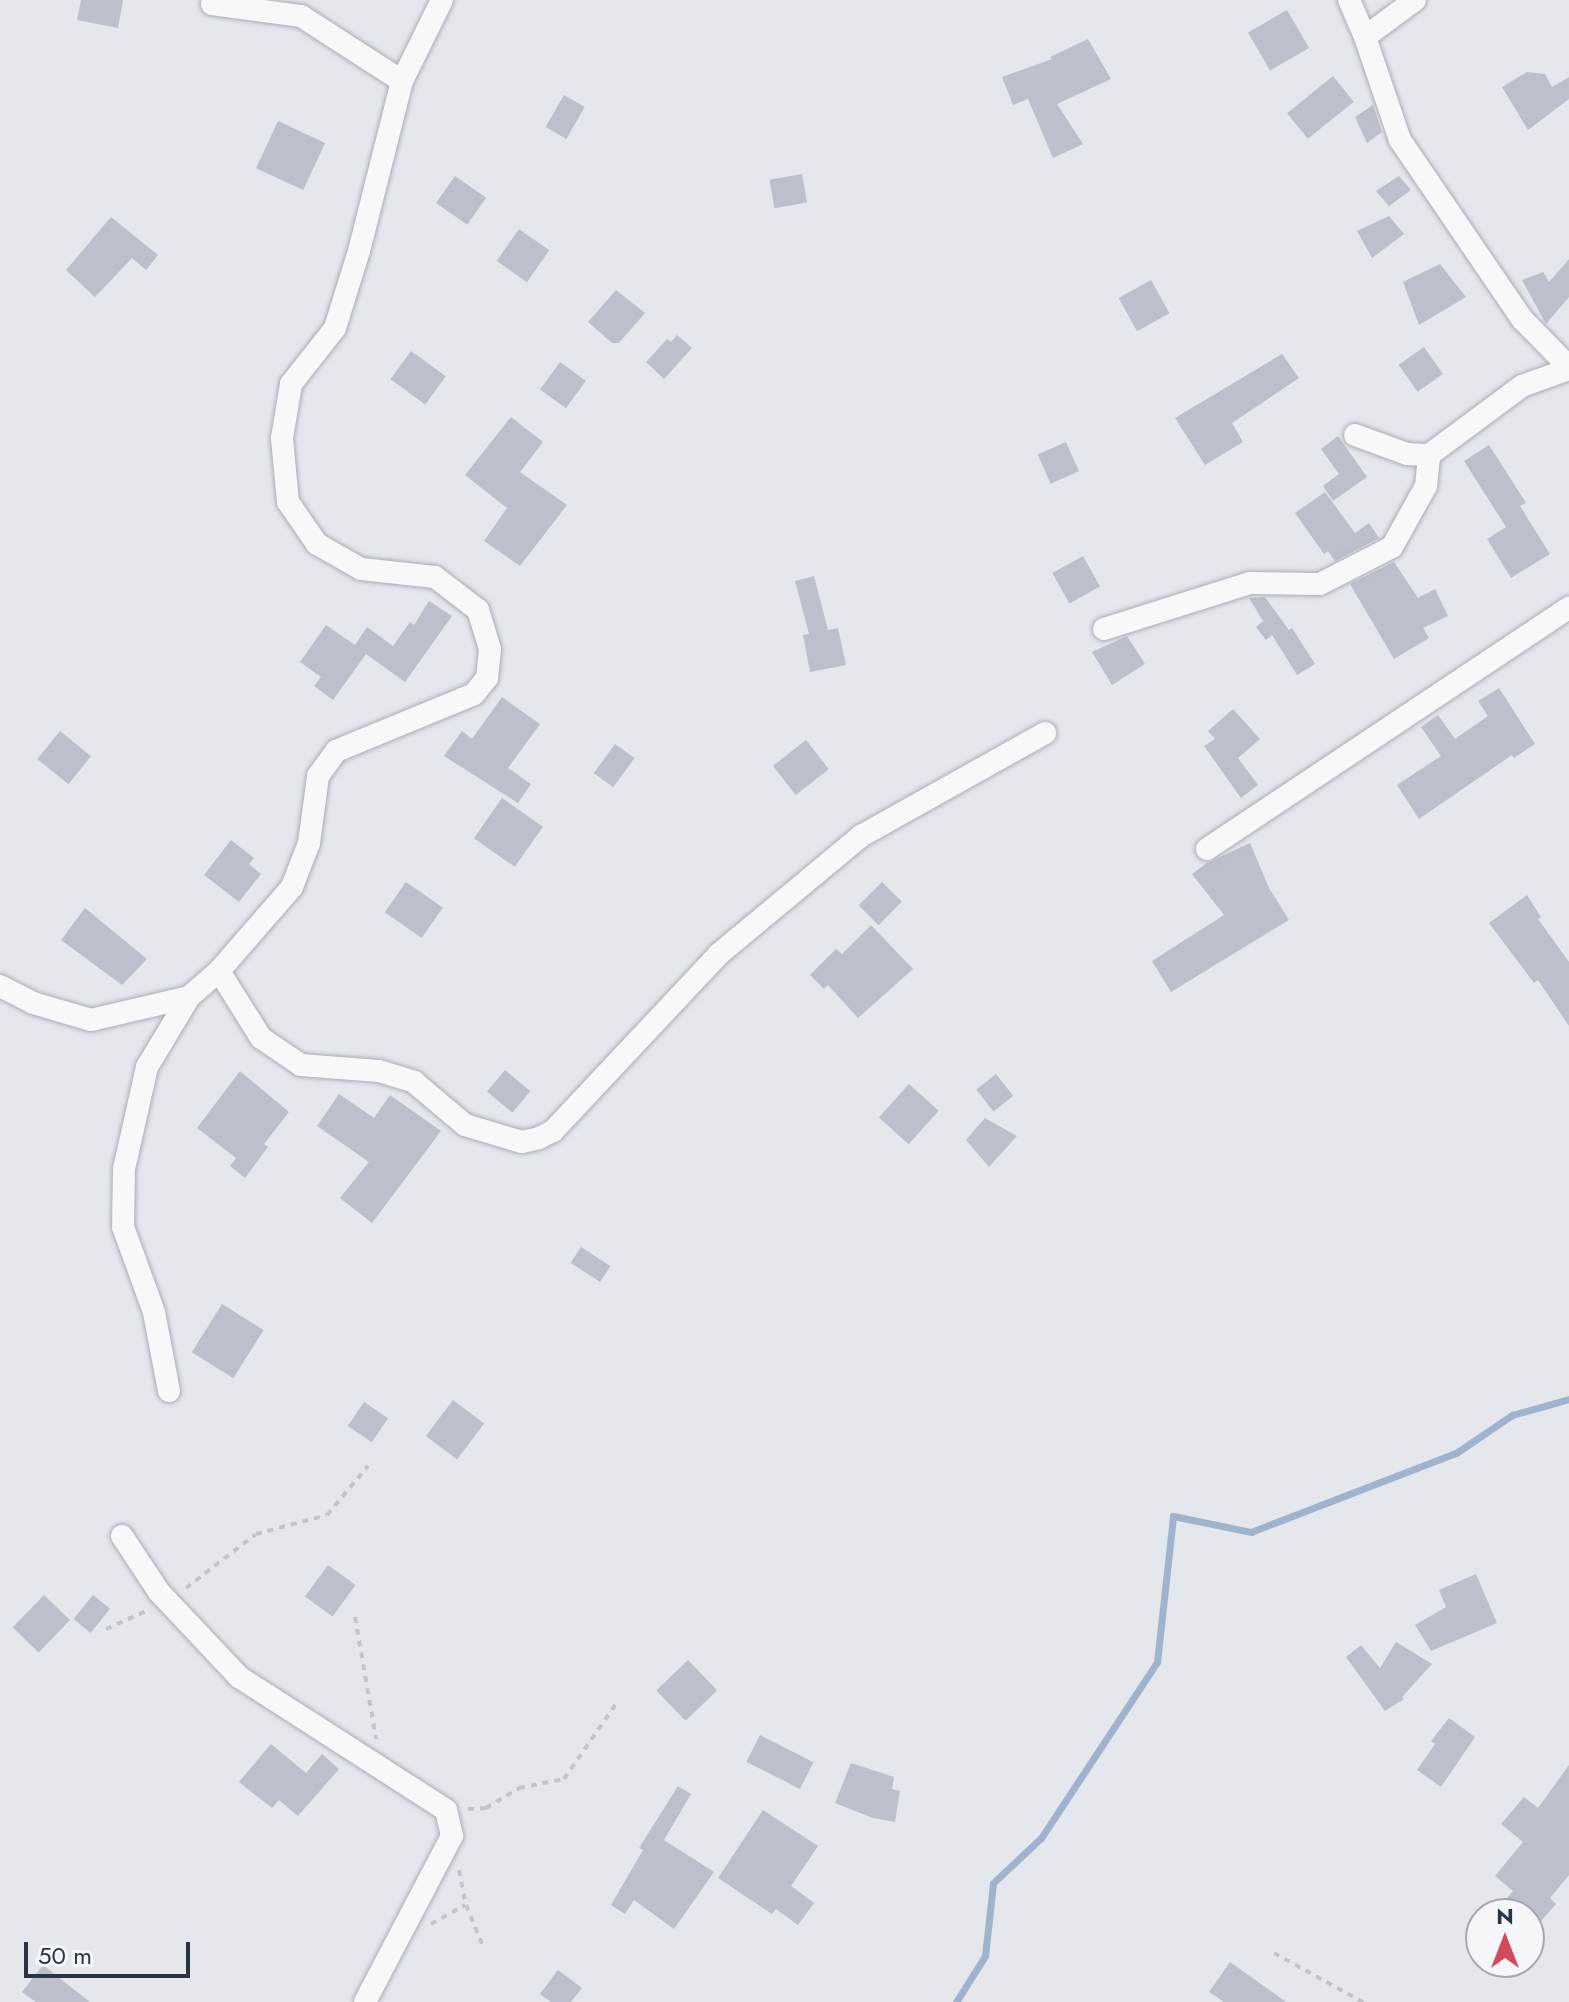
<!DOCTYPE html>
<style>
body{margin:0}
#map{position:relative;width:1569px;height:2002px;overflow:hidden;background:#e4e7ec;font-family:Jost,sans-serif}
div>[style]{position:absolute}
[style*='--x']{left:calc(var(--x)*1px);top:calc(var(--y)*1px);width:calc(var(--w)*1px);rotate:calc(var(--a)*1deg)}
.stream>*{height:7px;margin:-3.5px;padding:0 3.5px;transform-origin:3.5px;border-radius:3.5px;background:#9fb4cc}
.building>*{inset:0;background:#bbc0ca;transform-origin:0 0}
.path>*{height:4px;margin-top:-2px;transform-origin:0;background:repeating-linear-gradient(90deg,#c2c5cb 0 6px,transparent 0 12px)}
.roads{filter:drop-shadow(0 0 2px #a9aeb7) drop-shadow(0 0 2px #a9aeb7)}
.minor>*{height:22px;margin:-11px;padding:0 11px;transform-origin:11px;border-radius:11px;background:#f7f8fa}
span{translate:-50% -50%;white-space:nowrap;text-align:center;line-height:1.15;-webkit-text-stroke:6px #f4f6f9;paint-order:stroke}
.north{position:absolute;left:1465px;top:1898px;width:80px;height:80px;box-sizing:border-box;background:#f4f6f9;border:2px solid #a4a8b1;border-radius:50%;rotate:0deg;font-size:22px;font-weight:700;line-height:32px;text-align:center;color:#2b3445}
.north::after{content:'';display:block;margin:auto;width:28px;height:36px;background:#d1495b;clip-path:polygon(50% 0,100% 100%,50% 72%,0 100%)}
.scale{position:absolute;left:24px;top:1942px;width:166px;height:36px;box-sizing:border-box;border:4px solid #2b3445;border-top:0;padding-left:10px;font-size:24px;line-height:28px;white-space:nowrap;color:#2b3445;-webkit-text-stroke:6px #f4f6f9;paint-order:stroke}
</style>
<div id="map">
<div class="stream">
<i style="--x:956;--y:2002;--w:54;--a:-57.8"></i>
<i style="--x:985;--y:1956;--w:73;--a:-83.7"></i>
<i style="--x:993;--y:1883;--w:66;--a:-43.2"></i>
<i style="--x:1041;--y:1838;--w:211;--a:-56.6"></i>
<i style="--x:1157;--y:1662;--w:147;--a:-83.7"></i>
<i style="--x:1173;--y:1516;--w:80;--a:11.6"></i>
<i style="--x:1251;--y:1532;--w:220;--a:-21.1"></i>
<i style="--x:1456;--y:1453;--w:68;--a:-34.2"></i>
<i style="--x:1512;--y:1415;--w:59;--a:-15.7"></i>
</div>
<div class="building">
<i style="clip-path:polygon(81px 0,123px 0,118px 28px,77px 20px)"></i>
<i style="left:1287px;top:10px;width:44px;height:45px;rotate:60deg"></i>
<i style="clip-path:polygon(1088px 39px,1111px 79px,1057px 104px,1083px 144px,1053px 158px,1028px 99px,1013px 105px,1002px 77px,1052px 59px,1050px 57px)"></i>
<i style="clip-path:polygon(1527px 72px,1545px 74px,1552px 87px,1569px 77px,1569px 99px,1528px 130px,1502px 87px)"></i>
<i style="left:1333px;top:76px;width:33px;height:59px;rotate:51deg"></i>
<i style="left:564px;top:95px;width:24px;height:37px;rotate:30deg"></i>
<i style="clip-path:polygon(1373px 105px,1382px 132px,1367px 143px,1355px 117px)"></i>
<i style="left:278px;top:121px;width:52px;height:52px;rotate:25deg"></i>
<i style="left:802px;top:174px;width:29px;height:33px;rotate:80deg"></i>
<i style="left:455px;top:176px;width:38px;height:33px;rotate:35deg"></i>
<i style="clip-path:polygon(1399px 176px,1411px 190px,1389px 206px,1376px 191px)"></i>
<i style="clip-path:polygon(1389px 216px,1404px 234px,1372px 258px,1357px 231px)"></i>
<i style="clip-path:polygon(111px 217px,158px 255px,146px 270px,132px 258px,95px 297px,66px 270px)"></i>
<i style="left:519px;top:229px;width:37px;height:39px;rotate:35deg"></i>
<i style="clip-path:polygon(1569px 259px,1569px 297px,1546px 324px,1522px 280px,1543px 272px,1549px 282px)"></i>
<i style="clip-path:polygon(1440px 264px,1466px 297px,1419px 325px,1403px 282px)"></i>
<i style="left:1151px;top:280px;width:38px;height:37px;rotate:61deg"></i>
<i style="clip-path:polygon(616px 290px,645px 313px,619px 343px,612px 343px,588px 322px)"></i>
<i style="clip-path:polygon(677px 335px,692px 348px,664px 379px,646px 362px,667px 339px,671px 342px)"></i>
<i style="left:1424px;top:347px;width:33px;height:31px;rotate:55deg"></i>
<i style="left:411px;top:351px;width:43px;height:35px;rotate:36deg"></i>
<i style="clip-path:polygon(1282px 354px,1299px 378px,1232px 423px,1243px 442px,1205px 465px,1175px 418px)"></i>
<i style="left:560px;top:362px;width:32px;height:34px;rotate:36deg"></i>
<i style="clip-path:polygon(511px 417px,543px 442px,520px 472px,567px 505px,520px 566px,484px 541px,507px 508px,465px 475px)"></i>
<i style="clip-path:polygon(1338px 436px,1367px 477px,1333px 501px,1323px 486px,1339px 474px,1321px 449px)"></i>
<i style="left:1066px;top:442px;width:32px;height:31px;rotate:66deg"></i>
<i style="clip-path:polygon(1489px 445px,1526px 503px,1520px 506px,1550px 554px,1511px 578px,1487px 539px,1506px 527px,1464px 461px)"></i>
<i style="clip-path:polygon(1325px 492px,1355px 533px,1369px 523px,1379px 538px,1335px 561px,1328px 551px,1324px 554px,1295px 513px)"></i>
<i style="left:1083px;top:556px;width:35px;height:35px;rotate:61deg"></i>
<i style="clip-path:polygon(1394px 562px,1418px 598px,1435px 589px,1448px 616px,1423px 628px,1429px 638px,1394px 659px,1350px 584px)"></i>
<i style="clip-path:polygon(814px 576px,828px 630px,838px 628px,846px 665px,810px 672px,803px 635px,809px 634px,795px 581px)"></i>
<i style="clip-path:polygon(1265px 597px,1289px 630px,1292px 628px,1315px 664px,1297px 675px,1272px 635px,1266px 640px,1256px 627px,1263px 621px,1249px 598px)"></i>
<i style="clip-path:polygon(429px 601px,452px 616px,405px 682px,366px 654px,333px 700px,314px 686px,321px 677px,300px 662px,326px 625px,355px 645px,367px 627px,393px 646px,410px 622px,414px 625px)"></i>
<i style="clip-path:polygon(1127px 636px,1145px 664px,1112px 685px,1092px 652px)"></i>
<i style="clip-path:polygon(1499px 688px,1535px 744px,1514px 758px,1512px 755px,1419px 819px,1397px 785px,1441px 756px,1421px 727px,1438px 715px,1455px 739px,1488px 716px,1478px 701px)"></i>
<i style="clip-path:polygon(502px 697px,540px 724px,508px 768px,531px 784px,518px 803px,444px 756px,462px 731px,472px 739px)"></i>
<i style="clip-path:polygon(1233px 709px,1260px 739px,1238px 758px,1258px 785px,1241px 798px,1204px 746px,1215px 739px,1208px 731px)"></i>
<i style="left:60px;top:731px;width:40px;height:36px;rotate:39deg"></i>
<i style="left:806px;top:740px;width:37px;height:42px;rotate:52deg"></i>
<i style="left:615px;top:744px;width:24px;height:36px;rotate:36deg"></i>
<i style="left:502px;top:798px;width:50px;height:49px;rotate:35deg"></i>
<i style="clip-path:polygon(231px 840px,254px 858px,249px 864px,261px 874px,239px 902px,204px 875px)"></i>
<i style="clip-path:polygon(1250px 843px,1269px 888px,1289px 920px,1171px 992px,1152px 961px,1224px 915px,1192px 874px,1207px 863px)"></i>
<i style="left:406px;top:882px;width:45px;height:37px;rotate:35deg"></i>
<i style="left:882px;top:882px;width:28px;height:33px;rotate:45deg"></i>
<i style="clip-path:polygon(1527px 895px,1541px 917px,1538px 919px,1569px 962px,1569px 1026px,1538px 980px,1534px 983px,1489px 923px)"></i>
<i style="clip-path:polygon(85px 908px,147px 959px,122px 985px,61px 940px)"></i>
<i style="clip-path:polygon(871px 925px,913px 969px,858px 1018px,828px 985px,824px 989px,810px 975px,836px 949px,842px 954px)"></i>
<i style="left:505px;top:1070px;width:33px;height:28px;rotate:40deg"></i>
<i style="clip-path:polygon(240px 1071px,289px 1112px,264px 1144px,268px 1147px,245px 1178px,230px 1166px,236px 1158px,197px 1128px)"></i>
<i style="left:996px;top:1074px;width:28px;height:25px;rotate:52deg"></i>
<i style="left:909px;top:1084px;width:40px;height:45px;rotate:42deg"></i>
<i style="clip-path:polygon(339px 1094px,374px 1118px,390px 1095px,441px 1131px,372px 1223px,340px 1198px,369px 1162px,317px 1126px)"></i>
<i style="clip-path:polygon(985px 1118px,1017px 1136px,989px 1167px,966px 1140px)"></i>
<i style="left:581px;top:1247px;width:35px;height:19px;rotate:33deg"></i>
<i style="left:222px;top:1304px;width:49px;height:57px;rotate:32deg"></i>
<i style="left:453px;top:1400px;width:39px;height:45px;rotate:37deg"></i>
<i style="left:364px;top:1402px;width:29px;height:29px;rotate:34deg"></i>
<i style="left:328px;top:1565px;width:34px;height:39px;rotate:36deg"></i>
<i style="clip-path:polygon(1476px 1574px,1497px 1623px,1431px 1651px,1415px 1625px,1446px 1607px,1439px 1590px)"></i>
<i style="left:44px;top:1595px;width:36px;height:45px;rotate:44deg"></i>
<i style="left:93px;top:1595px;width:22px;height:31px;rotate:39deg"></i>
<i style="clip-path:polygon(1396px 1642px,1432px 1664px,1402px 1697px,1404px 1699px,1385px 1711px,1346px 1657px,1361px 1645px,1380px 1668px)"></i>
<i style="left:688px;top:1660px;width:42px;height:44px;rotate:46deg"></i>
<i style="clip-path:polygon(1449px 1718px,1475px 1737px,1441px 1787px,1417px 1770px,1435px 1744px,1431px 1741px)"></i>
<i style="left:760px;top:1735px;width:60px;height:30px;rotate:27deg"></i>
<i style="clip-path:polygon(271px 1744px,306px 1773px,322px 1754px,339px 1769px,298px 1816px,279px 1800px,272px 1808px,239px 1782px)"></i>
<i style="clip-path:polygon(851px 1763px,894px 1777px,892px 1789px,900px 1791px,895px 1822px,873px 1818px,835px 1803px)"></i>
<i style="clip-path:polygon(1569px 1765px,1569px 1875px,1550px 1898px,1556px 1904px,1529px 1935px,1529px 1914px,1493px 1914px,1513px 1891px,1495px 1876px,1523px 1842px,1501px 1824px,1524px 1797px,1538px 1808px)"></i>
<i style="clip-path:polygon(678px 1786px,691px 1794px,664px 1840px,714px 1872px,674px 1929px,634px 1900px,625px 1914px,611px 1905px,643px 1850px,639px 1848px)"></i>
<i style="clip-path:polygon(763px 1810px,818px 1846px,791px 1886px,814px 1903px,798px 1925px,776px 1909px,772px 1914px,718px 1878px)"></i>
<i style="clip-path:polygon(1230px 1962px,1286px 2002px,1224px 2002px,1209px 1992px)"></i>
<i style="clip-path:polygon(43px 1965px,90px 2002px,36px 2002px,22px 1992px)"></i>
<i style="clip-path:polygon(558px 1970px,582px 1988px,571px 2002px,551px 2002px,540px 1994px)"></i>
</div>
<div class="path">
<i style="--x:186;--y:1588;--w:88;--a:-37.6"></i>
<i style="--x:256;--y:1534;--w:73;--a:-15"></i>
<i style="--x:327;--y:1515;--w:64;--a:-50.1"></i>
<i style="--x:355;--y:1617;--w:124;--a:80.2"></i>
<i style="--x:106;--y:1629;--w:46;--a:-24.3"></i>
<i style="--x:468;--y:1809;--w:18;--a:-3"></i>
<i style="--x:486;--y:1808;--w:39;--a:-31"></i>
<i style="--x:519;--y:1788;--w:46;--a:-11.3"></i>
<i style="--x:564;--y:1779;--w:91;--a:-55.3"></i>
<i style="--x:459;--y:1870;--w:36;--a:79"></i>
<i style="--x:466;--y:1905;--w:44;--a:67.5"></i>
<i style="--x:431;--y:1924;--w:39;--a:-29"></i>
<i style="--x:1274;--y:1953;--w:102;--a:28.8"></i>
</div>
<div class="roads">
<div class="minor">
<i style="--x:1349;--y:0;--w:40;--a:66.6"></i>
<i style="--x:1365;--y:37;--w:109;--a:71.2"></i>
<i style="--x:1400;--y:140;--w:218;--a:55.7"></i>
<i style="--x:1523;--y:320;--w:66;--a:45.6"></i>
<i style="--x:212;--y:4;--w:90;--a:7.7"></i>
<i style="--x:301;--y:16;--w:120;--a:32.8"></i>
<i style="--x:1365;--y:37;--w:62;--a:-36.5"></i>
<i style="--x:1355;--y:435;--w:55;--a:20.1"></i>
<i style="--x:1407;--y:454;--w:22;--a:3"></i>
<i style="--x:1429;--y:455;--w:116;--a:-36.6"></i>
<i style="--x:1522;--y:386;--w:50;--a:-19.9"></i>
<i style="--x:1104;--y:629;--w:153;--a:-17.5"></i>
<i style="--x:1250;--y:583;--w:70;--a:0.8"></i>
<i style="--x:1320;--y:584;--w:81;--a:-27.2"></i>
<i style="--x:1392;--y:547;--w:70;--a:-60.9"></i>
<i style="--x:1426;--y:486;--w:31;--a:-84"></i>
<i style="--x:1207;--y:849;--w:435;--a:-33.7"></i>
<i style="--x:219;--y:971;--w:79;--a:57.9"></i>
<i style="--x:261;--y:1038;--w:48;--a:34"></i>
<i style="--x:301;--y:1065;--w:78;--a:4.4"></i>
<i style="--x:379;--y:1071;--w:37;--a:17"></i>
<i style="--x:414;--y:1082;--w:67;--a:40.1"></i>
<i style="--x:465;--y:1125;--w:59;--a:16.6"></i>
<i style="--x:522;--y:1142;--w:17;--a:-13"></i>
<i style="--x:539;--y:1138;--w:16;--a:-27"></i>
<i style="--x:553;--y:1131;--w:243;--a:-46.8"></i>
<i style="--x:719;--y:954;--w:185;--a:-39.7"></i>
<i style="--x:861;--y:836;--w:211;--a:-29.2"></i>
<i style="--x:0;--y:986;--w:37;--a:27"></i>
<i style="--x:33;--y:1003;--w:60;--a:16.3"></i>
<i style="--x:91;--y:1020;--w:101;--a:-13.2"></i>
<i style="--x:169;--y:1391;--w:80;--a:-100.8"></i>
<i style="--x:154;--y:1312;--w:90;--a:-110"></i>
<i style="--x:123;--y:1227;--w:58;--a:-89"></i>
<i style="--x:124;--y:1169;--w:105;--a:-77.3"></i>
<i style="--x:147;--y:1067;--w:82;--a:-59"></i>
<i style="--x:189;--y:997;--w:40;--a:-41"></i>
<i style="--x:219;--y:971;--w:111;--a:-49"></i>
<i style="--x:292;--y:887;--w:47;--a:-68.9"></i>
<i style="--x:309;--y:843;--w:68;--a:-82.3"></i>
<i style="--x:318;--y:776;--w:31;--a:-54"></i>
<i style="--x:336;--y:751;--w:149;--a:-22.4"></i>
<i style="--x:474;--y:694;--w:21;--a:-51"></i>
<i style="--x:487;--y:678;--w:29;--a:-84"></i>
<i style="--x:490;--y:649;--w:41;--a:-107.1"></i>
<i style="--x:478;--y:610;--w:54;--a:-142.5"></i>
<i style="--x:435;--y:577;--w:74;--a:-173.8"></i>
<i style="--x:361;--y:569;--w:51;--a:-150.4"></i>
<i style="--x:317;--y:544;--w:51;--a:-124.6"></i>
<i style="--x:288;--y:502;--w:64;--a:-95.4"></i>
<i style="--x:282;--y:438;--w:55;--a:-80.5"></i>
<i style="--x:291;--y:384;--w:71;--a:-51.8"></i>
<i style="--x:335;--y:328;--w:81;--a:-72.7"></i>
<i style="--x:359;--y:251;--w:175;--a:-75.8"></i>
<i style="--x:402;--y:81;--w:90;--a:-63.7"></i>
<i style="--x:122;--y:1536;--w:67;--a:56.5"></i>
<i style="--x:159;--y:1592;--w:117;--a:46.7"></i>
<i style="--x:239;--y:1677;--w:246;--a:32.7"></i>
<i style="--x:446;--y:1810;--w:27;--a:77"></i>
<i style="--x:452;--y:1836;--w:187;--a:117.7"></i>
</div>
</div>
<div class="north">N</div>
<div class="scale">50 m</div>
</div>
